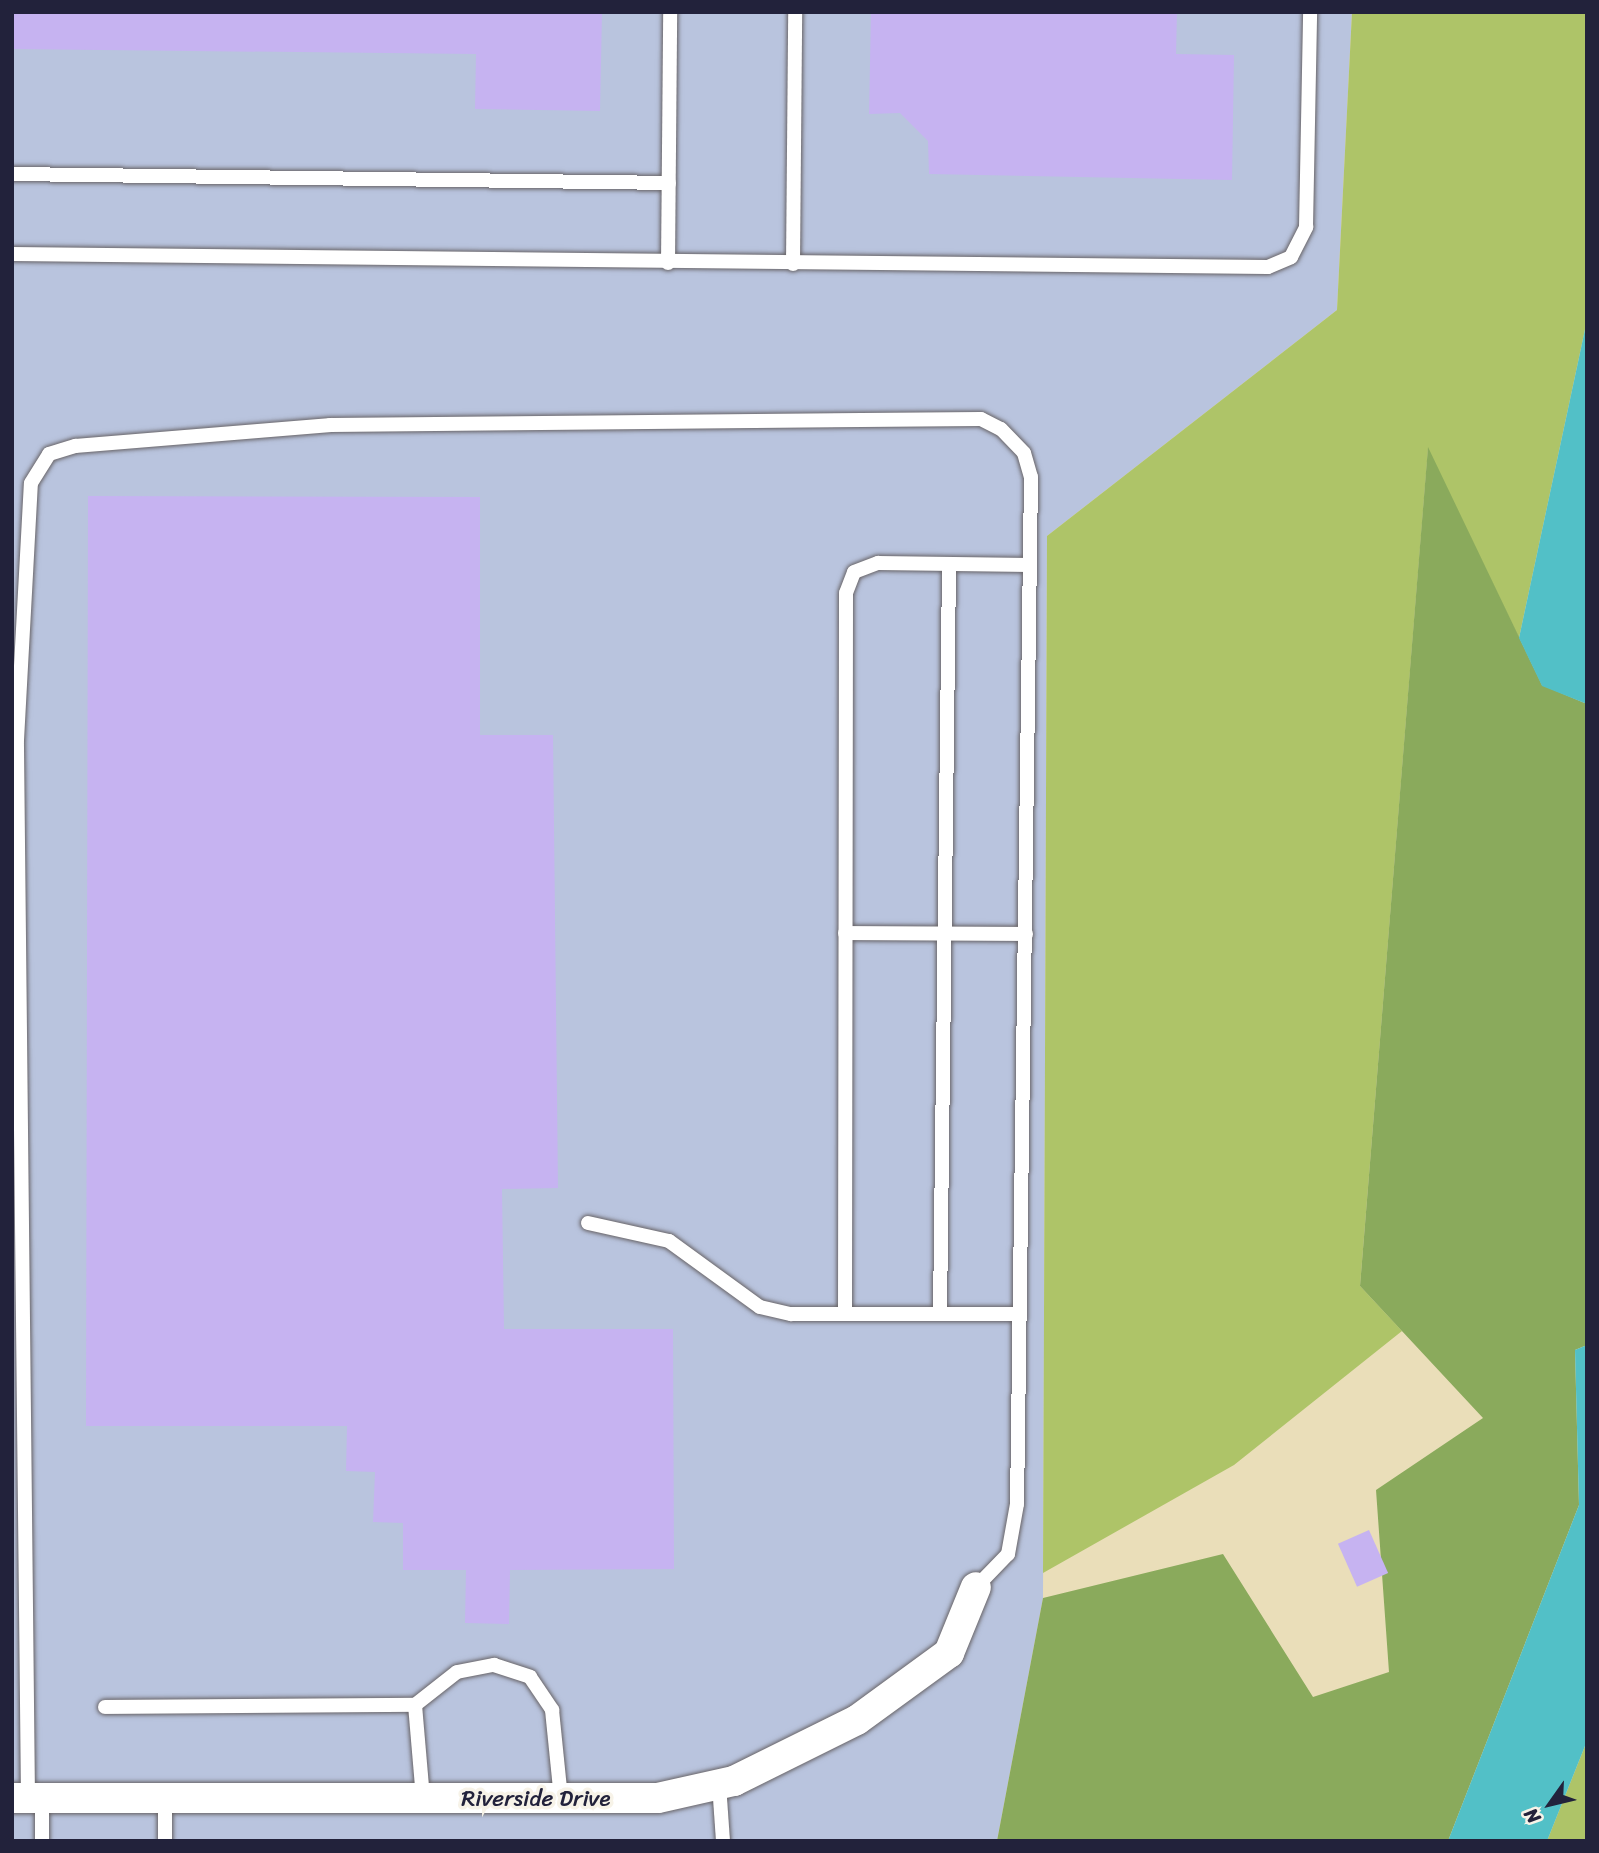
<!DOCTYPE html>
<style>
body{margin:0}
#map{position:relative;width:1599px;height:1853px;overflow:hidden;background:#eadeb9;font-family:Sriracha,sans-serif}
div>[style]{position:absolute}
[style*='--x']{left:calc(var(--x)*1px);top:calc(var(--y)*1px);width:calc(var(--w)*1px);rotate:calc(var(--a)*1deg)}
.industrial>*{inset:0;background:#b9c4de}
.green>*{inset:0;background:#aec468}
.forest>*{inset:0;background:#8aaa5c}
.water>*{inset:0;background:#52c0c7}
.building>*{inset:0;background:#c6b3f1;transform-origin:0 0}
.roads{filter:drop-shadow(0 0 2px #686467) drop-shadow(0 0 2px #686467)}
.lane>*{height:14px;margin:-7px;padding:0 7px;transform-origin:7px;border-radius:7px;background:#fff}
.street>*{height:30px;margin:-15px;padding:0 15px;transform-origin:15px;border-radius:15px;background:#fff}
span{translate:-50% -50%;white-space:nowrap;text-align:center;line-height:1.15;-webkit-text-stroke:7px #f7f3e8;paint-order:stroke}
.street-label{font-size:23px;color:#22223b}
.frame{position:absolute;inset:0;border:14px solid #22223b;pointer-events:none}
.north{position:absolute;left:1515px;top:1769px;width:70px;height:70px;-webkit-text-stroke:5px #f7f3e8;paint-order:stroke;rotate:236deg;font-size:19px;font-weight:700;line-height:28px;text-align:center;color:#22223b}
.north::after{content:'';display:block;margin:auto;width:24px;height:32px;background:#22223b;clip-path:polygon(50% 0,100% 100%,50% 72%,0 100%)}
</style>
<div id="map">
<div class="industrial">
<i style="clip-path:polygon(12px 12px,1352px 12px,1337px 310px,1047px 536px,1043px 1598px,997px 1841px,12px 1841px)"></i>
</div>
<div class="green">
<i style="clip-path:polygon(1352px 12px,1587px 12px,1587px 320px,1519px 638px,1428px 449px,1360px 1286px,1402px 1331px,1234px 1465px,1043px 1573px,1047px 536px,1337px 310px)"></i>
<i style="clip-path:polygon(1587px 1741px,1587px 1841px,1547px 1841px)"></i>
</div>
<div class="forest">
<i style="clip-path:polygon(1428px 447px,1542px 685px,1587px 704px,1587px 1345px,1575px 1350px,1579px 1505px,1448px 1841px,997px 1841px,1043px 1598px,1223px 1554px,1313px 1697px,1389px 1672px,1376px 1490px,1483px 1418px,1360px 1286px)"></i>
</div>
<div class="water">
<i style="clip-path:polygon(1587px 320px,1587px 704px,1542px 686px,1519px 638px)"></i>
<i style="clip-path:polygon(1587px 1345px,1587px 1741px,1547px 1841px,1448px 1841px,1579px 1505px,1575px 1350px)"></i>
</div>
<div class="building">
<i style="clip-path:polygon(12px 12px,602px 12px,600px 111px,475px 109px,476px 54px,12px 49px)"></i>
<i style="clip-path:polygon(871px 12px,1177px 12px,1176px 54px,1234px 55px,1232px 180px,929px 174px,928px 141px,900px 113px,869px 114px)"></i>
<i style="clip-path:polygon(88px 496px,480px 497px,480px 735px,553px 735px,558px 1188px,502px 1189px,504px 1329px,673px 1329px,674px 1569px,510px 1570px,509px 1624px,465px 1623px,466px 1570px,403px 1570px,403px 1523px,373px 1522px,375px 1472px,346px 1471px,347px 1426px,86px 1426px)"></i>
<i style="left:1369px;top:1530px;width:47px;height:34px;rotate:66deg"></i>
</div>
<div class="roads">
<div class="lane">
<i style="--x:12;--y:174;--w:657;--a:0.78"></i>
<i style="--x:12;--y:254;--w:1256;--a:0.59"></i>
<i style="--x:1268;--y:267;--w:25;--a:-23"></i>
<i style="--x:1291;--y:257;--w:34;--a:-63"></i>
<i style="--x:1306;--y:227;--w:215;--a:-88.9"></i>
<i style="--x:668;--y:263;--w:251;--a:-89.5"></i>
<i style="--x:793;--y:264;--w:252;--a:-89.5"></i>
<i style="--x:845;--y:933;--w:181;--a:0.3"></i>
<i style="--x:588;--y:1223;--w:83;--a:12.5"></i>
<i style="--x:669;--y:1241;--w:112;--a:36"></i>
<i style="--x:760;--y:1307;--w:32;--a:13"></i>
<i style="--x:791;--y:1314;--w:229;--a:0"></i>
<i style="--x:845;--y:1314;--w:721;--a:-89.92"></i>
<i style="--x:846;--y:593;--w:22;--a:-69"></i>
<i style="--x:854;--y:572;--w:26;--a:-21"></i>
<i style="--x:878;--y:563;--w:152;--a:0.8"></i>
<i style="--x:940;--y:1314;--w:750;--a:-89.31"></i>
<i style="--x:415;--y:1705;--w:94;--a:85.1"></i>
<i style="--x:105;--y:1707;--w:310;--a:-0.4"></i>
<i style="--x:415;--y:1705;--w:53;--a:-38.2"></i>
<i style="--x:457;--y:1672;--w:38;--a:-11"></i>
<i style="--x:494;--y:1665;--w:38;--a:18"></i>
<i style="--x:530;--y:1677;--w:40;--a:56"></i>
<i style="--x:552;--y:1710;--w:88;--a:84.2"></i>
<i style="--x:719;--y:1784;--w:57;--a:86"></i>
<i style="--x:28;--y:1798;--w:1058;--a:-90.6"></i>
<i style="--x:17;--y:740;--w:257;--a:-86.9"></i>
<i style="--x:31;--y:483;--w:34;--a:-58"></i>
<i style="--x:49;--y:454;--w:28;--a:-17"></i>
<i style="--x:76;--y:446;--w:255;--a:-4.7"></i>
<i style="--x:330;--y:425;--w:651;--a:-0.53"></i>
<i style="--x:981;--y:419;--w:22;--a:27"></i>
<i style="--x:1001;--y:429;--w:33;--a:46"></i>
<i style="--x:1024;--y:453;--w:25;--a:74"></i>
<i style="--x:1031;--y:477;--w:1027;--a:90.78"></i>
<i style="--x:1017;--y:1504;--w:51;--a:100.2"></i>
<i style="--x:1008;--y:1554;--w:46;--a:134.1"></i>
<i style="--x:42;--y:1798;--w:43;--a:90"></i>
<i style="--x:165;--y:1841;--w:42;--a:-90"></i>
</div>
<div class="street">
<i style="--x:12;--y:1798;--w:646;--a:0"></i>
<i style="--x:658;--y:1798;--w:78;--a:-12.6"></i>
<i style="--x:734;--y:1781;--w:137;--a:-26.4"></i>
<i style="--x:857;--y:1720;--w:114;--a:-36.1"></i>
<i style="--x:949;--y:1653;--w:71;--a:-67.8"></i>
</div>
</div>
<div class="street-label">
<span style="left:536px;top:1799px">Riverside Drive</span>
</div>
<div class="frame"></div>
<div class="north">N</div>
</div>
